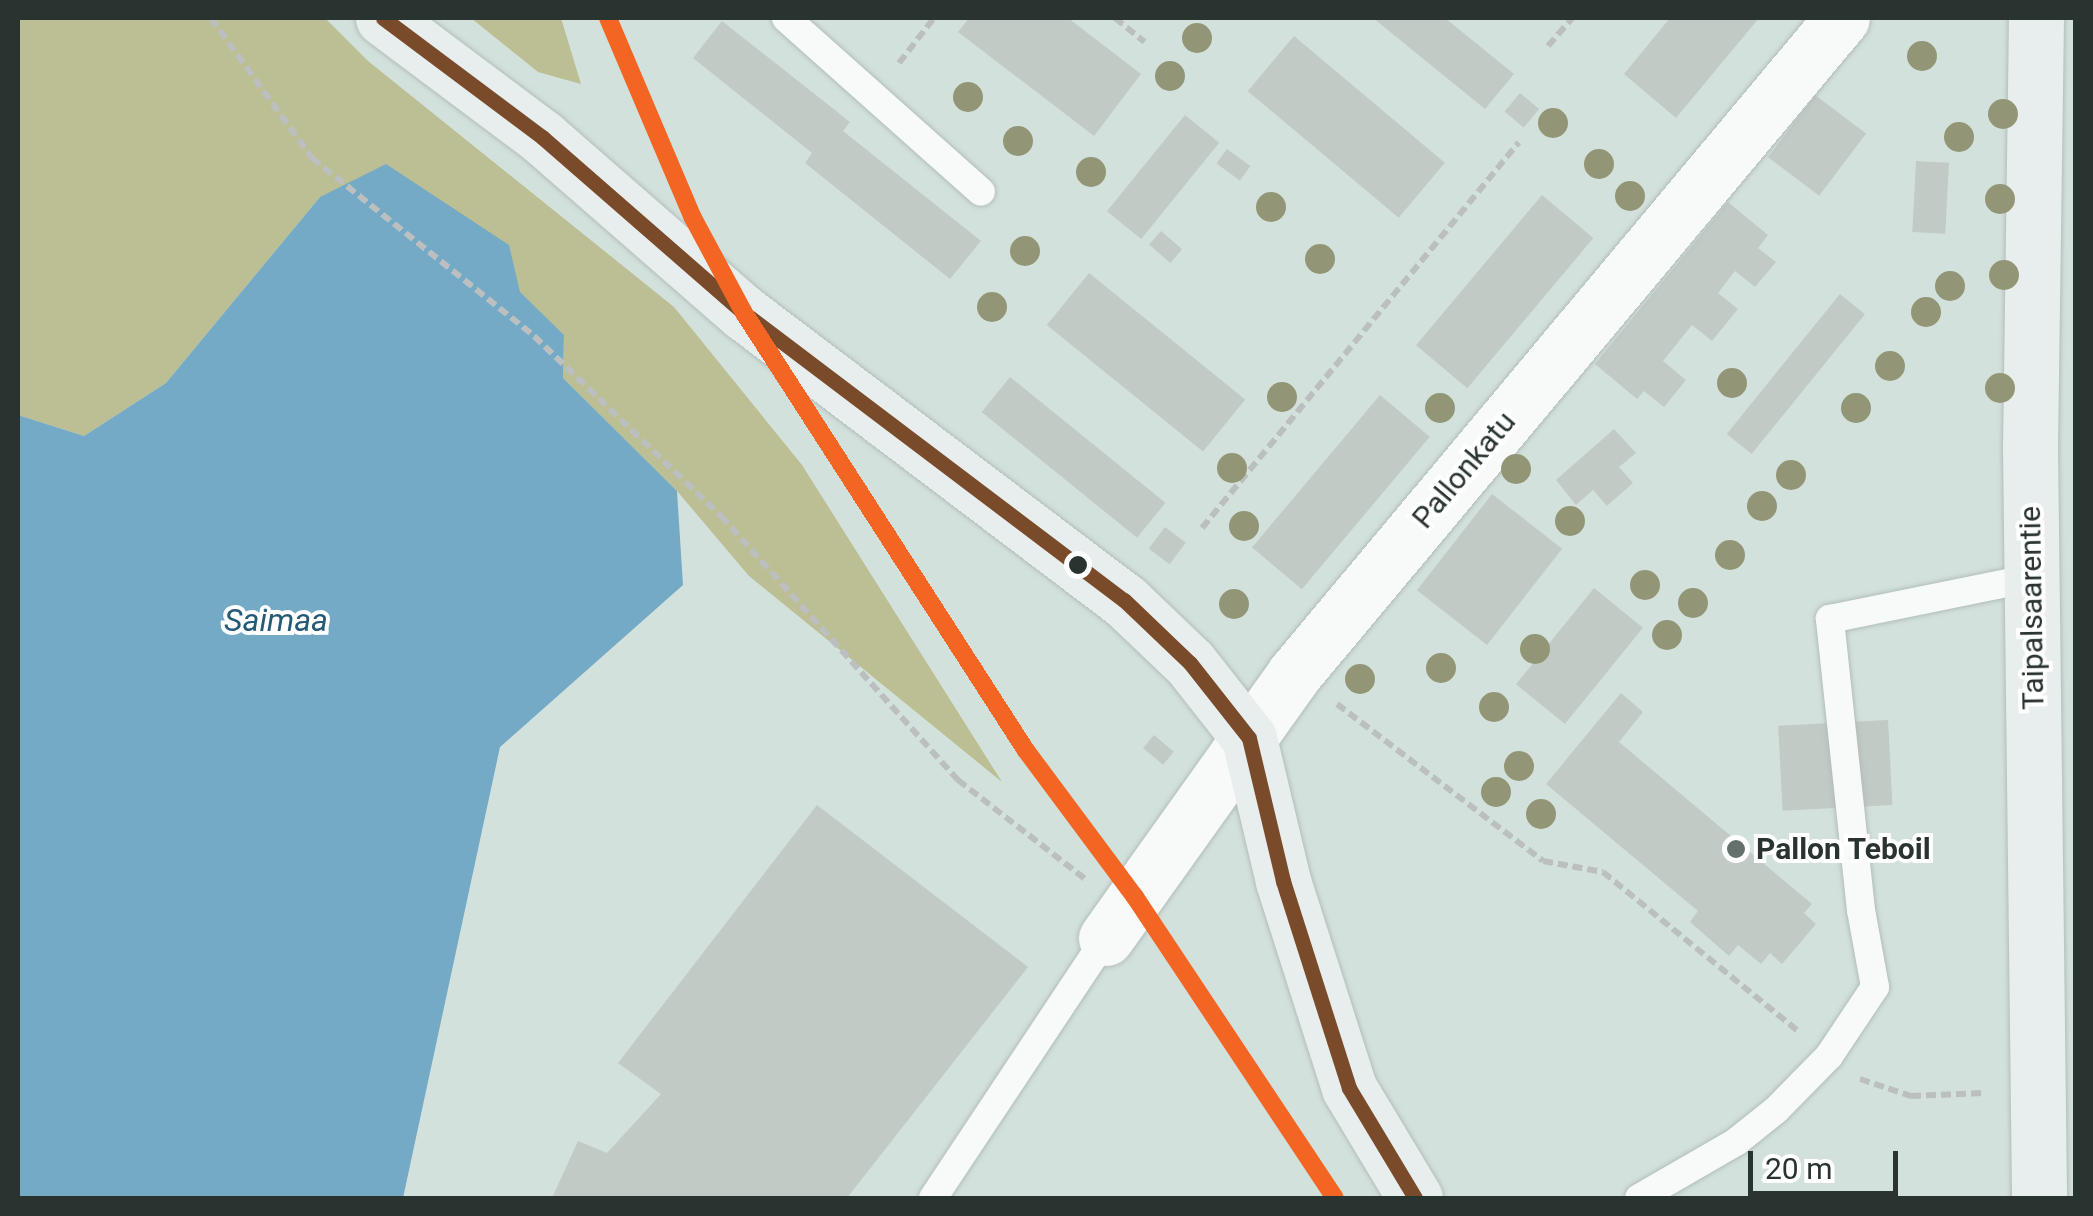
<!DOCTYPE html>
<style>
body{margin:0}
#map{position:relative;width:2093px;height:1216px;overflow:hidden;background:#d3e1dc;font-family:Roboto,sans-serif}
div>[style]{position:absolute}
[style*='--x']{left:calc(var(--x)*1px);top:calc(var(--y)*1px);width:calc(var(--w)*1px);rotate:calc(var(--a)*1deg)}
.forest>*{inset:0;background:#bcbe93}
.water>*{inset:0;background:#74aac6}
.building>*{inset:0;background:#c1cac4;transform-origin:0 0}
.path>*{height:6px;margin-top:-3px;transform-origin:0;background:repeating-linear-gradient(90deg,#bcbfbf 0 10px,transparent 0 15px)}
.roads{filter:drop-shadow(0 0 2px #b2bdb9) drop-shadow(0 0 2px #b2bdb9)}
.lane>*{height:28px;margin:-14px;padding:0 14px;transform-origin:14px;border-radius:14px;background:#f8fafa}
.street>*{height:55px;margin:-27.5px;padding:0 27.5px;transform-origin:27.5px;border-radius:27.5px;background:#f8fafa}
.secondary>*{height:55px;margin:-27.5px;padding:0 27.5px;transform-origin:27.5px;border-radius:27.5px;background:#e8eeed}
.bus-1>*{height:15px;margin:-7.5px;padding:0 7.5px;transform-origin:7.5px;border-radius:7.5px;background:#7a4b2a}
.rail-1>*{height:18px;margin:-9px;padding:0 9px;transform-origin:9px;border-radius:9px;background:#f26522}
.trees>*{width:30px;height:30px;margin:-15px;border-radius:50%;background:#939676}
.dots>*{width:28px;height:28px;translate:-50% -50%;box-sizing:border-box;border:5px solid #fff;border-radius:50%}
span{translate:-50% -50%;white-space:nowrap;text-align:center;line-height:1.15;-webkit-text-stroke:8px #fff;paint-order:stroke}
.street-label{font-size:30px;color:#293330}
.poi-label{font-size:30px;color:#293330;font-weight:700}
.left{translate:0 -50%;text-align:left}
.water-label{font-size:32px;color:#245978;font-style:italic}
.frame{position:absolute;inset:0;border:20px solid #293330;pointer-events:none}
.scale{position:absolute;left:1748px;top:1151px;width:150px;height:45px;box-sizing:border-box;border:5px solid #293330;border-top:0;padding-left:12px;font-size:30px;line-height:35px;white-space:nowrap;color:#293330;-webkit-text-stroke:8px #fff;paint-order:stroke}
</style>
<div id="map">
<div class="forest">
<i style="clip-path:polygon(18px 18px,325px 18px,368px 61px,674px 307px,802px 465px,1002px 782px,749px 576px,677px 491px,563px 378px,564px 335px,519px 292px,508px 245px,320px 197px,166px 383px,84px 436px,18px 415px)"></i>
<i style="clip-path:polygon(471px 18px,561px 18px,581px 84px,538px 72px)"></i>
</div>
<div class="water">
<i style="clip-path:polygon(386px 164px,509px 245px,520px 292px,564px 335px,563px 378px,677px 491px,683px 585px,500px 747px,403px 1198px,18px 1198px,18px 415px,84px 436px,166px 383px,320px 197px)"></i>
</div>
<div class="building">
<i style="clip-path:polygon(969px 18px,1068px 18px,1141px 74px,1094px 136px,958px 32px)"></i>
<i style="clip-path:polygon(1373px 18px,1445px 18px,1514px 74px,1485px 109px)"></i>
<i style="clip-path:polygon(1670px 18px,1759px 18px,1676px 118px,1624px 74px)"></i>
<i style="clip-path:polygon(722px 21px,850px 122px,843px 131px,981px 241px,950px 279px,805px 163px,812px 153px,693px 58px)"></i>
<i style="left:1294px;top:36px;width:197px;height:72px;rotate:40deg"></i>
<i style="left:1520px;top:93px;width:25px;height:24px;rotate:40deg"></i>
<i style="left:1815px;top:95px;width:64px;height:78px;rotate:37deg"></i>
<i style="left:1185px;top:115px;width:44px;height:124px;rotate:39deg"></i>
<i style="left:1227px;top:149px;width:29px;height:18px;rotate:36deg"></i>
<i style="left:1916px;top:161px;width:33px;height:71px;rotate:3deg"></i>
<i style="left:1542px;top:195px;width:67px;height:196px;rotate:40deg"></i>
<i style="clip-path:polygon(1728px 202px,1768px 235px,1758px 248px,1776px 262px,1755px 287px,1735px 271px,1718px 293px,1738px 309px,1712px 341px,1692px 325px,1663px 361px,1686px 380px,1664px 407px,1644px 391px,1637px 399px,1595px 364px)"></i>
<i style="left:1161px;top:231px;width:28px;height:18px;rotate:41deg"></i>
<i style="left:1089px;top:273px;width:201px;height:67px;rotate:39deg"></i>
<i style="left:1840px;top:294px;width:32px;height:180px;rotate:39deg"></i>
<i style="left:1010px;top:377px;width:200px;height:45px;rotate:39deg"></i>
<i style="left:1380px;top:395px;width:65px;height:199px;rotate:40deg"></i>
<i style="clip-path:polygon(1614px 429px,1636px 453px,1619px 467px,1633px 483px,1607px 506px,1593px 490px,1576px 505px,1556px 480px)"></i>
<i style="left:1492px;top:494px;width:89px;height:122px;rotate:38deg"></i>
<i style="left:1165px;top:527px;width:26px;height:27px;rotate:37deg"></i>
<i style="left:1594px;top:588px;width:63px;height:124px;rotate:39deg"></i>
<i style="clip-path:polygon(1621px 693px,1643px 712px,1619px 742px,1812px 904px,1804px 913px,1816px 924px,1782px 964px,1770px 953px,1761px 964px,1738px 945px,1729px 956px,1690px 922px,1698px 911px,1546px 784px)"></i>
<i style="left:1888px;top:720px;width:85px;height:110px;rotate:87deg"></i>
<i style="left:1154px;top:735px;width:26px;height:17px;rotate:40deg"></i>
<i style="clip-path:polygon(817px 805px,1028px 967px,847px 1198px,552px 1198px,578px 1141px,607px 1153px,661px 1094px,618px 1063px)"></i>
</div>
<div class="path">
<i style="--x:211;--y:18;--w:173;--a:54.2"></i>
<i style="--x:312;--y:158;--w:285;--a:38.7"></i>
<i style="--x:534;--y:336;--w:260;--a:43.9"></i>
<i style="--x:721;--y:516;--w:355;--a:48.1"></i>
<i style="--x:958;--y:780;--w:161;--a:37.9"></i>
<i style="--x:1115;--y:18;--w:38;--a:39"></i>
<i style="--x:1548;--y:46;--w:37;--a:-49"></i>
<i style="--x:899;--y:63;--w:57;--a:-52.1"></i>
<i style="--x:1202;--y:528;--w:499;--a:-50.6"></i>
<i style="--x:1337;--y:704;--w:259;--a:37.3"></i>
<i style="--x:1543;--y:861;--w:61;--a:10.4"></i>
<i style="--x:1603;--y:872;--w:253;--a:39.2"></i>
<i style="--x:1860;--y:1079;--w:54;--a:18.4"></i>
<i style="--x:1911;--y:1096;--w:73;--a:-2.4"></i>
</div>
<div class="roads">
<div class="lane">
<i style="--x:786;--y:18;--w:261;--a:41.7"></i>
<i style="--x:933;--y:1198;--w:312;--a:-56.4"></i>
<i style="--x:1639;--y:1198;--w:112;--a:-30"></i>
<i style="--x:1736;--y:1142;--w:51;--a:-38.7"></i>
<i style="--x:1776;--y:1110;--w:76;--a:-45.5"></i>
<i style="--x:1829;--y:1056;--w:83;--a:-56.3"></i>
<i style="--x:1875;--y:987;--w:78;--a:-100.3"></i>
<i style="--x:1861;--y:910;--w:293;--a:-96.1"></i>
<i style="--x:1830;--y:619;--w:206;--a:-11.5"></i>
</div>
<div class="street">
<i style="--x:1106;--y:938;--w:325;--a:-54.5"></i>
<i style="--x:1295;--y:673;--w:853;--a:-50.13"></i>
</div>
<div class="secondary">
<i style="--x:383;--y:18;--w:199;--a:36.8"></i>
<i style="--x:542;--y:137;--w:268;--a:41.1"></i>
<i style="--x:744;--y:313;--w:476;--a:37.1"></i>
<i style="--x:1124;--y:600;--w:91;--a:43.7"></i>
<i style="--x:1190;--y:663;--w:95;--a:51.8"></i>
<i style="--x:1249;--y:738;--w:147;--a:76.6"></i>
<i style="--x:1283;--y:881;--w:217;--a:72.3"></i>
<i style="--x:1349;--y:1088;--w:128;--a:59"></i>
<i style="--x:2036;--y:18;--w:428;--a:90.8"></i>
<i style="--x:2030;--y:446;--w:752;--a:89.31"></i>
</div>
</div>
<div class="bus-1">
<i style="--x:383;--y:18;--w:199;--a:36.8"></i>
<i style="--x:542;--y:137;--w:268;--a:41.1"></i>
<i style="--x:744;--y:313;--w:476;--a:37.1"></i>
<i style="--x:1124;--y:600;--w:91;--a:43.7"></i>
<i style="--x:1190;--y:663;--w:95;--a:51.8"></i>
<i style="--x:1249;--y:738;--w:147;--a:76.6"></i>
<i style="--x:1283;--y:881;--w:217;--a:72.3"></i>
<i style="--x:1349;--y:1088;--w:128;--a:59"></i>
</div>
<div class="rail-1">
<i style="--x:608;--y:18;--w:217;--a:67"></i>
<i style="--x:693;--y:218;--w:108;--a:61.8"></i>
<i style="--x:744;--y:313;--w:519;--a:57.2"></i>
<i style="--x:1025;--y:749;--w:184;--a:53.4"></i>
<i style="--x:1135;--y:897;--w:361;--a:56.4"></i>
</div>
<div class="trees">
<i style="left:1197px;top:38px"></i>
<i style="left:1922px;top:56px"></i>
<i style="left:1170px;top:76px"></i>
<i style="left:968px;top:97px"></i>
<i style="left:2003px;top:114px"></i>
<i style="left:1553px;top:123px"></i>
<i style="left:1959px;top:137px"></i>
<i style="left:1018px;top:141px"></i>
<i style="left:1599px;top:164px"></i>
<i style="left:1091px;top:172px"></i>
<i style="left:1630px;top:196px"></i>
<i style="left:2000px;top:199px"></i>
<i style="left:1271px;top:207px"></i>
<i style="left:1025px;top:251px"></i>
<i style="left:1320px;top:259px"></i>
<i style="left:2004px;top:275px"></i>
<i style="left:1950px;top:286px"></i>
<i style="left:992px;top:307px"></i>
<i style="left:1926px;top:312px"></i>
<i style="left:1890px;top:366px"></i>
<i style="left:1732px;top:383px"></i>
<i style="left:2000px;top:388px"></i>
<i style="left:1282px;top:397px"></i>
<i style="left:1440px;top:408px"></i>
<i style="left:1856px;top:408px"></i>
<i style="left:1232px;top:468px"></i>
<i style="left:1516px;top:469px"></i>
<i style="left:1791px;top:475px"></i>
<i style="left:1762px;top:506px"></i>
<i style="left:1570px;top:521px"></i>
<i style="left:1244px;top:526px"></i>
<i style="left:1730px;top:555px"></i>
<i style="left:1645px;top:585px"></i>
<i style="left:1693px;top:603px"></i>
<i style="left:1234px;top:604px"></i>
<i style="left:1667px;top:635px"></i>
<i style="left:1535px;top:649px"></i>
<i style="left:1441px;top:668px"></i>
<i style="left:1360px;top:679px"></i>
<i style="left:1494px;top:707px"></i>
<i style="left:1519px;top:766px"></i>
<i style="left:1496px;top:792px"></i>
<i style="left:1541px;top:814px"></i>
</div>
<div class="dots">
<i style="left:1078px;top:565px;background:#293330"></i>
<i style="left:1736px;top:849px;background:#64706c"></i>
</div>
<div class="street-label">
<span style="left:1464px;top:470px;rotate:-50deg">Pallonkatu</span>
<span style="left:2032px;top:608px;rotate:-91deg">Taipalsaarentie</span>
</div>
<div class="poi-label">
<span class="left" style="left:1756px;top:849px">Pallon Teboil</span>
</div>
<div class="water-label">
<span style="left:276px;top:620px">Saimaa</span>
</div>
<div class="frame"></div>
<div class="scale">20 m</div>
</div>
